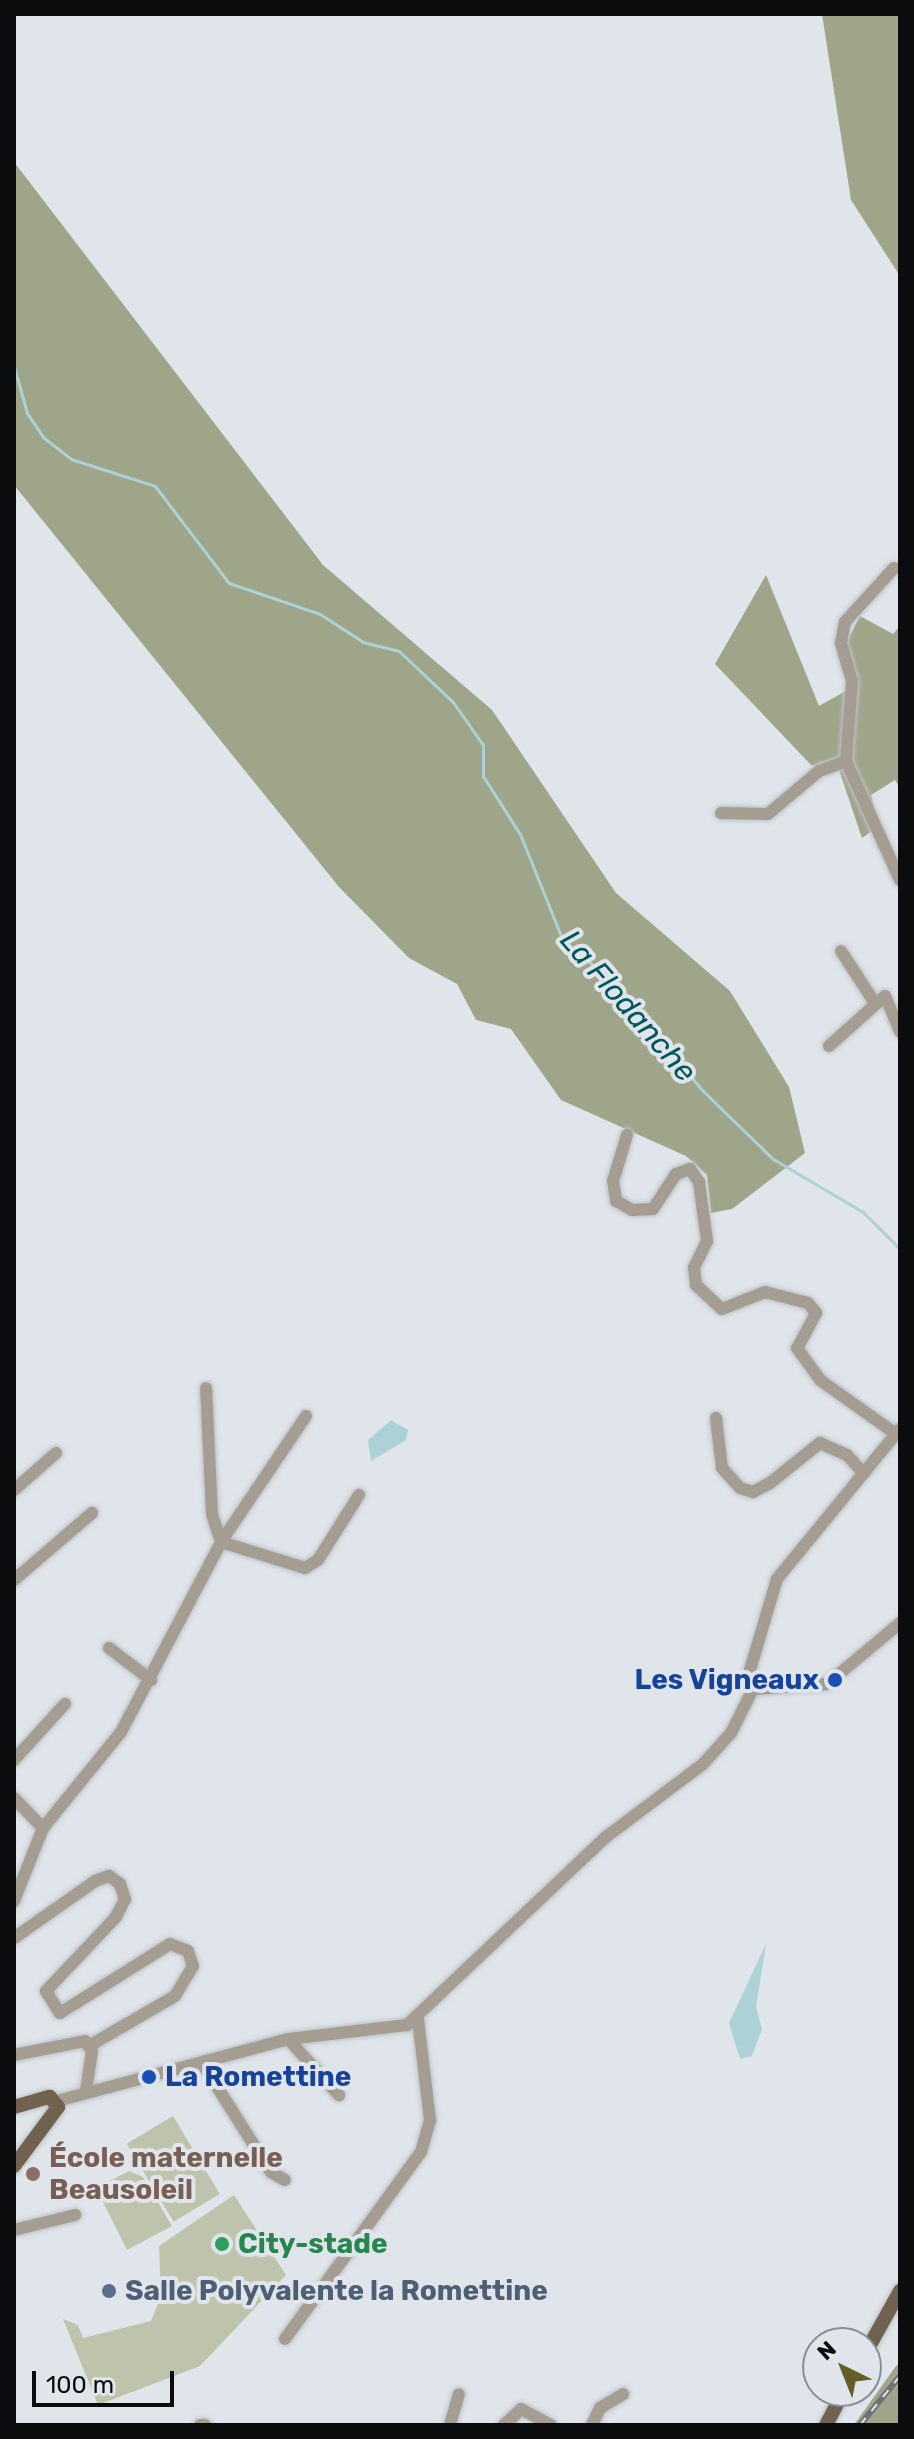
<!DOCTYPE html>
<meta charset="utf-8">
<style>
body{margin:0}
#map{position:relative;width:914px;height:2439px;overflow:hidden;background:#dfe5ea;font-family:Rubik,sans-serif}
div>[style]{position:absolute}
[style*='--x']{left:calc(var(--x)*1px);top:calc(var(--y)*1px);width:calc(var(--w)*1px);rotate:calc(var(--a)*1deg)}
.green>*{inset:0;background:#bec4ab;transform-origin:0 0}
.forest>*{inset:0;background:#9ea589}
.water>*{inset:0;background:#acd2d6}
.stream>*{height:3px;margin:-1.5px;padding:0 1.5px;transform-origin:1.5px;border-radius:1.5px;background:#acd2d6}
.roads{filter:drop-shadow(0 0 2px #bdc2c7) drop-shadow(0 0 2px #bdc2c7)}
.minor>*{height:12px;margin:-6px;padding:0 6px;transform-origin:6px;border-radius:6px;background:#a59d92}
.major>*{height:14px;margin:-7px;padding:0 7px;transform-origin:7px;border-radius:7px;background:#70624f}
.rail>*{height:6px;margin-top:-3px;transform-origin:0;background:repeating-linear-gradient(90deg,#dfe5ea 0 9px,#6e7275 0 18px);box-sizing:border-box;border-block:2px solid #6e7275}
.dots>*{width:22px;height:22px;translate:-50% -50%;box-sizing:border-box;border:4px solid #dfe5ea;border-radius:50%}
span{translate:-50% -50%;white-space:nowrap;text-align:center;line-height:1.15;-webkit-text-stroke:8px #dfe5ea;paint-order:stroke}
.transit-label{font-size:28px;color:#164399;font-weight:700}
.right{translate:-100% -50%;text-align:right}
.left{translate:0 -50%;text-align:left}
.education-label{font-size:28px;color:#785e54;font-weight:700}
.leisure-label{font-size:28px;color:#27864d;font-weight:700}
.service-label{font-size:28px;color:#4e5e75;font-weight:700}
.water-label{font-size:30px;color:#00565d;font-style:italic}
.frame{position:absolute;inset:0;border:16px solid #0a0c0e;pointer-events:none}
.north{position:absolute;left:802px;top:2327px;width:80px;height:80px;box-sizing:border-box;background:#dfe5ea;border:2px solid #8a8e92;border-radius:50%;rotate:317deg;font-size:22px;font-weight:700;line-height:32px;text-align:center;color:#0a0c0e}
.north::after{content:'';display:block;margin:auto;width:28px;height:36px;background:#665d29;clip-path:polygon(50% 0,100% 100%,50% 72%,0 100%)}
.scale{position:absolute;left:32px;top:2371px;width:142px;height:36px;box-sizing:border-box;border:4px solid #0a0c0e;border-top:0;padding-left:10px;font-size:24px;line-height:28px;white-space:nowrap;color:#0a0c0e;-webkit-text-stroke:6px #dfe5ea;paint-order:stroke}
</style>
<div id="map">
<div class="green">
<i style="left:173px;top:2116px;width:91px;height:54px;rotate:59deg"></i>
<i style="clip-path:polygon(129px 2171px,143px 2177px,172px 2226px,127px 2250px,96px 2188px)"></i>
<i style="clip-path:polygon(234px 2195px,286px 2275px,200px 2366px,98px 2405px,63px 2319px,78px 2325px,83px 2338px,151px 2321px,161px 2296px,159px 2246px)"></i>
</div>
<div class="forest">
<i style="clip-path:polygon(822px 14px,900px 14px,900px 276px,851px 200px)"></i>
<i style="clip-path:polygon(14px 162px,323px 565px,492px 710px,616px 893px,730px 991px,789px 1087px,805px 1153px,732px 1209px,711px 1213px,707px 1175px,686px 1156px,561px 1100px,511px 1029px,476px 1020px,457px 984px,409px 958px,339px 887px,14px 485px)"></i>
<i style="clip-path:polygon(766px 575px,819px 706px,858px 684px,847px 641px,860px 616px,893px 634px,900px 626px,900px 788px,895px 780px,871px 795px,879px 826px,862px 838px,835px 758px,812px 766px,715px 664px)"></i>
<i style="clip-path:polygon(900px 2363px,900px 2425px,854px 2425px,896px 2366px)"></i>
</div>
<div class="water">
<i style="clip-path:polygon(391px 1420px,408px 1430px,406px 1440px,371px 1461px,368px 1440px)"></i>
<i style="clip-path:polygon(766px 1944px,756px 2007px,762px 2029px,752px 2056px,740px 2059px,729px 2023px)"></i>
</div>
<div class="stream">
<i style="--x:14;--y:367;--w:48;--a:74.2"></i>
<i style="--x:27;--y:413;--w:29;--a:56"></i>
<i style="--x:43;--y:437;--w:36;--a:38"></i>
<i style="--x:71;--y:459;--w:88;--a:17.8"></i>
<i style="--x:155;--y:486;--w:122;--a:52.7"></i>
<i style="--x:229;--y:583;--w:96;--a:18.8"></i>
<i style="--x:320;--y:614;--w:51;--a:33.1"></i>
<i style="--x:363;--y:642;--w:37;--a:14"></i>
<i style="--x:399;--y:651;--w:74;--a:43.4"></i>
<i style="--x:453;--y:702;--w:52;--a:55.1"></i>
<i style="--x:483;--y:745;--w:31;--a:90"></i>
<i style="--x:483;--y:776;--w:69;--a:57.5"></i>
<i style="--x:520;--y:834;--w:115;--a:68.1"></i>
<i style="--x:563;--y:941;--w:59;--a:38.8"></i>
<i style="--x:609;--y:978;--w:144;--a:50.3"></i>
<i style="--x:701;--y:1089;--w:100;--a:44.2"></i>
<i style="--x:773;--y:1159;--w:104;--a:30.5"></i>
<i style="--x:863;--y:1212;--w:49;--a:45"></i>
</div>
<div class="roads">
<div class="minor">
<i style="--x:894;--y:568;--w:73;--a:132.2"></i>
<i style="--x:845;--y:622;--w:21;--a:101"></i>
<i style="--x:841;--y:643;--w:40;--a:74"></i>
<i style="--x:852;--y:681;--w:80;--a:94.3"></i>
<i style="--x:846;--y:761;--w:131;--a:65.6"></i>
<i style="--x:721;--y:813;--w:47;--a:1.2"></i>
<i style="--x:768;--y:814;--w:67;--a:-40.1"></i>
<i style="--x:819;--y:771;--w:29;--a:-20"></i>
<i style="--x:841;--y:951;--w:59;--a:56.9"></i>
<i style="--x:829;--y:1046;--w:75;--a:-41.8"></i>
<i style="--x:885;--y:996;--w:39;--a:67"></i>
<i style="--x:627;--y:1135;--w:48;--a:106.9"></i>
<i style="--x:613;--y:1181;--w:20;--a:81"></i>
<i style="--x:616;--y:1201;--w:18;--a:29"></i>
<i style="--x:632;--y:1210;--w:21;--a:-3"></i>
<i style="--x:653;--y:1209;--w:42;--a:-56.7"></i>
<i style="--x:676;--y:1174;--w:15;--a:-20"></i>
<i style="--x:690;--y:1169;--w:16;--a:55"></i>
<i style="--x:699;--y:1182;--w:60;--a:82.3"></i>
<i style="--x:707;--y:1241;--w:30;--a:116"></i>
<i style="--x:694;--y:1268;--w:17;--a:83"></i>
<i style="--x:696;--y:1285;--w:35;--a:43"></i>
<i style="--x:722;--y:1309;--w:46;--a:-21.6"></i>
<i style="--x:765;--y:1292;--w:44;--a:14.3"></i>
<i style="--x:808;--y:1303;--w:13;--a:51"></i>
<i style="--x:816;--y:1313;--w:40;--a:118"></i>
<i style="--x:797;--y:1348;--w:39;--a:54"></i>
<i style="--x:820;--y:1380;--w:93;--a:35.4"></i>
<i style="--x:306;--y:1416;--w:152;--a:124"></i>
<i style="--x:221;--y:1542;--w:88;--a:17.2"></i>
<i style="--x:305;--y:1568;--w:15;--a:-32"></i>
<i style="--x:318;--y:1560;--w:77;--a:-57.8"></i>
<i style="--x:716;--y:1418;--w:50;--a:83.2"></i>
<i style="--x:722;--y:1468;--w:27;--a:48"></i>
<i style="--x:740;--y:1488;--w:14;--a:17"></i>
<i style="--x:753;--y:1492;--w:19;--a:-28"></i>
<i style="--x:770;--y:1483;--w:64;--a:-38.7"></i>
<i style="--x:820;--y:1443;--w:30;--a:24"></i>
<i style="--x:847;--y:1455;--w:25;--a:48"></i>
<i style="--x:14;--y:1490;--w:56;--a:-41.4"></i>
<i style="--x:14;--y:1580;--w:103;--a:-40.7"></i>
<i style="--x:109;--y:1648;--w:53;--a:37.3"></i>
<i style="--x:753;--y:1689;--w:19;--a:-99"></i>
<i style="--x:750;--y:1670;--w:95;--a:-73.5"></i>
<i style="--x:777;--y:1579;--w:193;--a:-50.7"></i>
<i style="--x:14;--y:1760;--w:76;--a:-47.7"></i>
<i style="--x:14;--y:1798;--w:42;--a:46"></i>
<i style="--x:43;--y:1828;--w:79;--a:111.7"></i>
<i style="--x:43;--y:1828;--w:124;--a:-50.9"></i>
<i style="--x:121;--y:1732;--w:215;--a:-62.2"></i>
<i style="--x:221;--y:1542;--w:29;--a:-108"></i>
<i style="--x:212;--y:1514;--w:126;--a:-92.7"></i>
<i style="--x:14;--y:1938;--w:99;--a:-35.1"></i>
<i style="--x:95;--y:1881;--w:15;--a:-20"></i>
<i style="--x:109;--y:1876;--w:14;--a:36"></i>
<i style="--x:120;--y:1884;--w:16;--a:72"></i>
<i style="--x:125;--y:1899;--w:20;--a:117"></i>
<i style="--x:116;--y:1917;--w:102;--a:133.4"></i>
<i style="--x:46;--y:1991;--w:26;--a:58"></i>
<i style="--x:60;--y:2013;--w:130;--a:-32.1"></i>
<i style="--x:170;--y:1944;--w:19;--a:21"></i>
<i style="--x:188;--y:1951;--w:16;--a:72"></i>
<i style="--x:193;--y:1966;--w:35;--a:121"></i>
<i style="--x:175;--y:1996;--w:99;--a:149.8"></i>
<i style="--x:288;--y:2039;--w:76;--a:47.7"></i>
<i style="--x:14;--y:2055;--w:72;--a:-11.2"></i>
<i style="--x:85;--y:2041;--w:12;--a:55"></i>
<i style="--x:92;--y:2051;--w:40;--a:98.5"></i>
<i style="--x:202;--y:2063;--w:129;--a:57.7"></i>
<i style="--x:271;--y:2172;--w:16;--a:30"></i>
<i style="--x:57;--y:2101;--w:239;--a:-15"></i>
<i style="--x:288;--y:2039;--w:120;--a:-6.7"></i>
<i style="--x:407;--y:2025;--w:274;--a:-43.4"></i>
<i style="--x:606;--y:1837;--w:121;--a:-37"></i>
<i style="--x:703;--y:1764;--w:42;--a:-47.9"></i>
<i style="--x:731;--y:1733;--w:49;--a:-63.4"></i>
<i style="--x:753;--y:1689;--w:74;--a:-3.9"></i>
<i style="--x:827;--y:1684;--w:95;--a:-39.9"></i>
<i style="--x:14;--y:2230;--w:63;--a:-13.8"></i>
<i style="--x:285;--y:2339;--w:231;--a:-54"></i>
<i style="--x:421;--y:2152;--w:33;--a:-74"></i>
<i style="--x:430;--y:2120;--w:102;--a:-96.8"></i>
<i style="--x:200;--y:2425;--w:5;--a:0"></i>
<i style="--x:450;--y:2425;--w:32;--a:-74"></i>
<i style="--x:504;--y:2425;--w:23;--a:-43"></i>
<i style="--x:521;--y:2409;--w:34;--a:28"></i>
<i style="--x:592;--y:2425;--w:19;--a:-65"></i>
<i style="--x:600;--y:2408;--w:27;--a:-31"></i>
</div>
<div class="major">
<i style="--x:14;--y:2107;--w:37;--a:-16"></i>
<i style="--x:50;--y:2097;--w:13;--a:51"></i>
<i style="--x:58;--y:2107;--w:74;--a:126.7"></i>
<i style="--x:866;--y:2352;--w:70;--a:-60.9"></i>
<i style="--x:826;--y:2425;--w:38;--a:-62"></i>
</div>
</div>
<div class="rail">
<i style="--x:860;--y:2425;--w:63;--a:-50.8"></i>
</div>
<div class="dots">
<i style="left:835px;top:1680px;background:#1a4fb4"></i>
<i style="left:149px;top:2077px;background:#1a4fb4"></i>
<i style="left:33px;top:2174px;background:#8d6e63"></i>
<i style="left:222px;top:2244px;background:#2e9e5b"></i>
<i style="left:109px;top:2291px;background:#5c6f8a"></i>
</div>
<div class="transit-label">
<span class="right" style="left:819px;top:1680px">Les Vigneaux</span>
<span class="left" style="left:165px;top:2077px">La Romettine</span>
</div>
<div class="education-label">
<span class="left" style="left:49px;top:2174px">École maternelle<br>Beausoleil</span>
</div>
<div class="leisure-label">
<span class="left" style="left:238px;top:2244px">City-stade</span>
</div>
<div class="service-label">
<span class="left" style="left:125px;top:2291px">Salle Polyvalente la Romettine</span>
</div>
<div class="water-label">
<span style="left:628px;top:1006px;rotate:49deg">La Flodanche</span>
</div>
<div class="frame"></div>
<div class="north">N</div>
<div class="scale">100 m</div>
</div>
